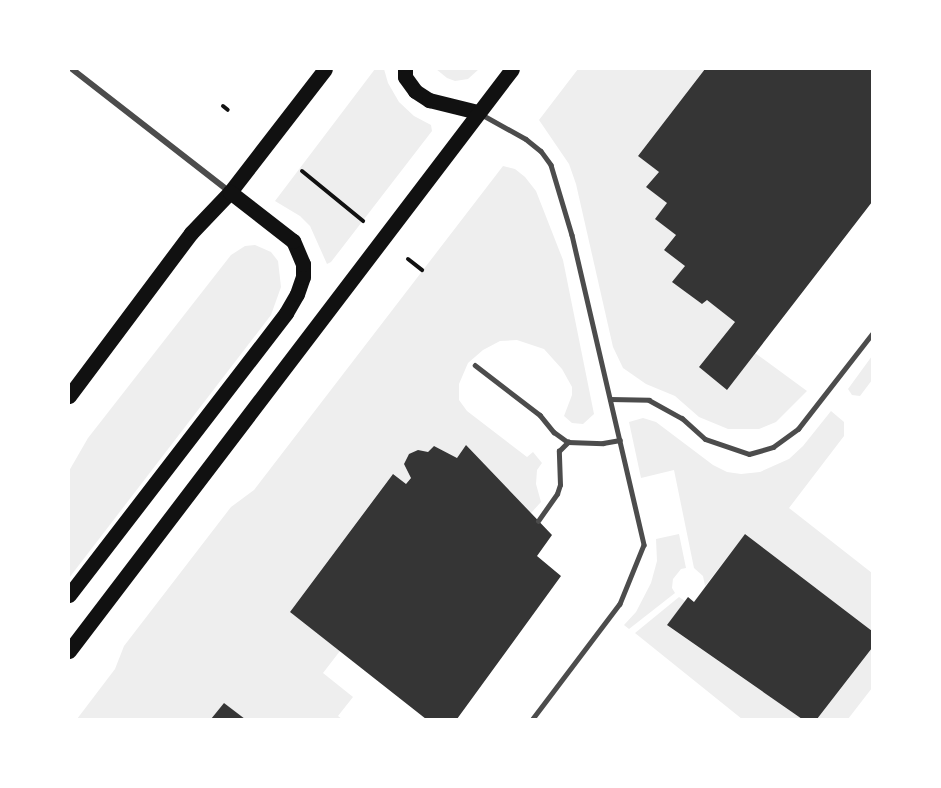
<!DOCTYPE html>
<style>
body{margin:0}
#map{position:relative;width:941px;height:788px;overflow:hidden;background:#fff;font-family:Roboto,sans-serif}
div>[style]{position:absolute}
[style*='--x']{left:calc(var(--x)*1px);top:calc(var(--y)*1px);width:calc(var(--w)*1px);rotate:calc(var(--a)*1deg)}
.green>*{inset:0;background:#eee}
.building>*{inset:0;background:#353535}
.path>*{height:4px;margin:-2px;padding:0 2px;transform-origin:2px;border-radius:2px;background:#111}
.service>*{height:4.5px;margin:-2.25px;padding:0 2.25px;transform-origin:2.25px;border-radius:2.25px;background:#4c4c4c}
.minor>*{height:6px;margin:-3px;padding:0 3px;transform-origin:3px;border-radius:3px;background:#4c4c4c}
.primary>*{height:15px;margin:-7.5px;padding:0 7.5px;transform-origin:7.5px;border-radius:7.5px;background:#111}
span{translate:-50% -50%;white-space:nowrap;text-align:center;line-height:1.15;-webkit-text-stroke:6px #fff;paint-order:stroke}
.frame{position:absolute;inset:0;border:70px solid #fff;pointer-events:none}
</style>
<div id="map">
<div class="green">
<i style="clip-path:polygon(375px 69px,384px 69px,388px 83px,399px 102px,414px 116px,431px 125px,432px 131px,331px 262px,327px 264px,310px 226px,300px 216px,275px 201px)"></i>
<i style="clip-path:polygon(436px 69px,479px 69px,468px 79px,455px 81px,447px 78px)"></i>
<i style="clip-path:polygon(578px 69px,705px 69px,638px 156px,659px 172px,676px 235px,664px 250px,685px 266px,673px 282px,702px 304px,707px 300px,735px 322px,700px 367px,727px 390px,755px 353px,807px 391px,776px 422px,759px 429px,728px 429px,699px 417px,675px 396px,646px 384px,623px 368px,613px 347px,576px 184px,569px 164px,539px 120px)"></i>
<i style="clip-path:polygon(503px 166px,515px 169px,525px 177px,536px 191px,563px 260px,594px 414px,583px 424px,572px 423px,564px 416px,572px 395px,572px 387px,562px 369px,544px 349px,517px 340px,500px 341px,483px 350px,468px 363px,459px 384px,459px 400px,467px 411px,527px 457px,533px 452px,542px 463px,537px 470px,536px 484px,541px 502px,531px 513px,466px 445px,457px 458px,434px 446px,406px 484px,392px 475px,290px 612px,340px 651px,323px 673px,353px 697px,338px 716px,342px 719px,245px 719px,224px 703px,211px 719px,77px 719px,115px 669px,124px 646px,231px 507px,254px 490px)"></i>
<i style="clip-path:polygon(255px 245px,271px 252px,278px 261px,281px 287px,271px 315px,69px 578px,69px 471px,88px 438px,231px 255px,245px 246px)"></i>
<i style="clip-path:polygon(872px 356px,872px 380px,860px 396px,852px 395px,848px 389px)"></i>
<i style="clip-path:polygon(831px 411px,844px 422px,844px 436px,789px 508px,872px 573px,872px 631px,745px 534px,705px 586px,703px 576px,694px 568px,674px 470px,641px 478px,629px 422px,643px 418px,656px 422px,713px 465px,727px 472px,741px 474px,760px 472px,789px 459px,803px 446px)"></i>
<i style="clip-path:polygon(679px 534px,686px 568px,681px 569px,673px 579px,672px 588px,675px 593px,629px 629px,624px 625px,636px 612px,651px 583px,657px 561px,656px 539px)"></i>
<i style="clip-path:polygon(679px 597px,685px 601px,668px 626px,802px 719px,742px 719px,635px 633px)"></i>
<i style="clip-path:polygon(872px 648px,872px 688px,848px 719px,817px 719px)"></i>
</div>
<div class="building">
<i style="clip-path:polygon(705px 69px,872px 69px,872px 202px,727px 390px,699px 367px,735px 322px,707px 300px,702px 304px,672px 282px,685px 266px,664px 250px,676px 235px,655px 219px,667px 203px,646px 187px,659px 172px,638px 156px)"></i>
<i style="clip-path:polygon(466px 445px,552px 535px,537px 556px,561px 576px,457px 719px,426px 719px,290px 612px,393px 474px,406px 484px,411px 478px,404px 464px,409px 454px,418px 450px,428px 452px,434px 446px,457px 458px)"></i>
<i style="clip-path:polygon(745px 534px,872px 631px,872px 648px,817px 719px,802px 719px,667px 625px,688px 597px,694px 602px)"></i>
<i style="clip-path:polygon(224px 703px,245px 719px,211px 719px)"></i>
</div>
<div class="path">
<i style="--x:223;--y:106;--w:6;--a:39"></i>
<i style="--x:302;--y:171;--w:79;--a:39.3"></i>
<i style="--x:408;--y:259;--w:18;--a:38"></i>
</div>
<div class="service">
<i style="--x:481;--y:114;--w:51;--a:29.1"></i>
<i style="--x:526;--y:139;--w:19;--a:39"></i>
<i style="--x:541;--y:151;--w:17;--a:54"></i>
<i style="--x:551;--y:165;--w:73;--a:73.3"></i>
<i style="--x:572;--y:235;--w:318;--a:76.9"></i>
<i style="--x:644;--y:545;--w:64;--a:112.1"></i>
<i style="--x:620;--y:604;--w:144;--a:127.1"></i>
<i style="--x:475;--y:365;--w:82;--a:37.6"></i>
<i style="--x:540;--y:415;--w:22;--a:51"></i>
<i style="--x:554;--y:432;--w:17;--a:36"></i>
<i style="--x:568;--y:442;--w:35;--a:2"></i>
<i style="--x:603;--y:443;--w:17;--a:-10"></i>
<i style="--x:610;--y:399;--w:39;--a:1"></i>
<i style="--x:649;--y:400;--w:38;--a:29"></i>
<i style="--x:682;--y:418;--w:31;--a:42"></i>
<i style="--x:705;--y:439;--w:46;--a:18.8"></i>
<i style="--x:749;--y:454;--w:25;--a:-16"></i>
<i style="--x:773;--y:447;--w:31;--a:-36"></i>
<i style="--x:798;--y:429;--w:120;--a:-52.1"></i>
<i style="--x:538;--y:521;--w:33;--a:-55"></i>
<i style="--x:557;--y:494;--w:9;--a:-72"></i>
<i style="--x:560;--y:485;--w:34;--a:-92"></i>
<i style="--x:559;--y:451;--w:13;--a:-45"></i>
</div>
<div class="minor">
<i style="--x:72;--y:69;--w:200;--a:37.9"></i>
</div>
<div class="primary">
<i style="--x:405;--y:69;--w:8;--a:90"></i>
<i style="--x:405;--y:77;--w:17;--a:54"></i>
<i style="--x:415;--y:91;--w:17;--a:33"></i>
<i style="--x:429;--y:100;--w:50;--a:13.8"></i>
<i style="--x:69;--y:396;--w:204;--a:-53.2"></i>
<i style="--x:191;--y:233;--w:57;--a:-46.4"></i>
<i style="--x:230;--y:192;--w:155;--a:-52.3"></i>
<i style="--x:69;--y:595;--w:356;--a:-52.4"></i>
<i style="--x:286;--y:313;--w:22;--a:-60"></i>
<i style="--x:297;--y:294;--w:18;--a:-71"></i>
<i style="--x:303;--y:277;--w:13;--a:-90"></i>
<i style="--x:303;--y:264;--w:25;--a:-113"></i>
<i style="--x:293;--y:241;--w:80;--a:-142.1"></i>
<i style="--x:69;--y:651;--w:731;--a:-52.72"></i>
</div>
<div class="frame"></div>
</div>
